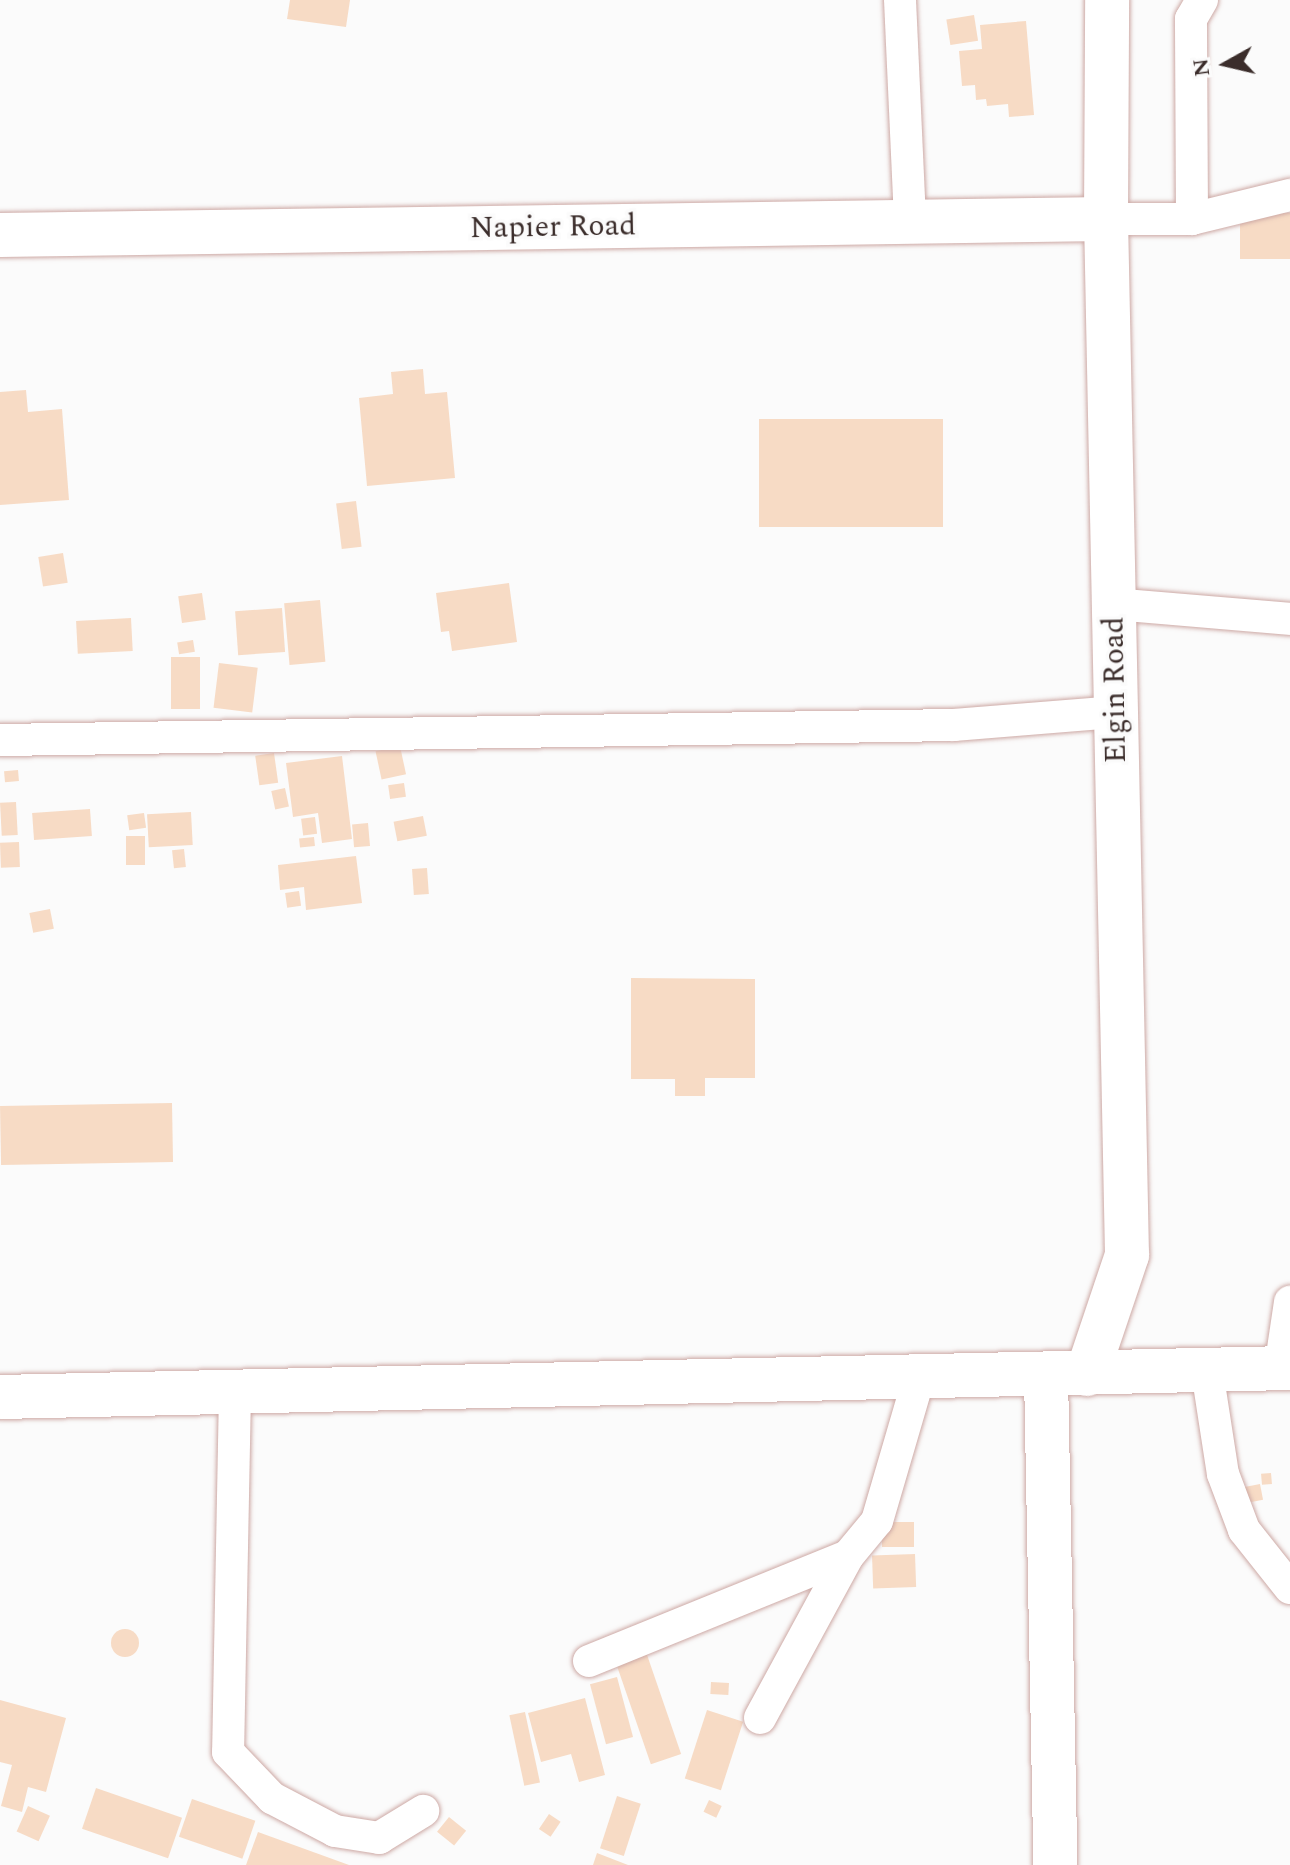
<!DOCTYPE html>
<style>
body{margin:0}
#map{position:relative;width:1290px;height:1865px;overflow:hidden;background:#fbfbfb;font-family:Spectral,serif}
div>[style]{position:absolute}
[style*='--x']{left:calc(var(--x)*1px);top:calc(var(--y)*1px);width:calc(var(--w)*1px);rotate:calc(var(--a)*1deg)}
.building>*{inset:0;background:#f7dbc5;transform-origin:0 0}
.round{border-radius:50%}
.roads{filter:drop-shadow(0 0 2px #cda9a5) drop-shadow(0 0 2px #cda9a5)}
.street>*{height:32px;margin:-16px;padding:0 16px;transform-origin:16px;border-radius:16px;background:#fff}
.secondary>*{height:44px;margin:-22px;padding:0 22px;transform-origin:22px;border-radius:22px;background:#fff}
span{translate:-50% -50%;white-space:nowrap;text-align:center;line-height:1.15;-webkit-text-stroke:7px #fbfbfb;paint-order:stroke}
.street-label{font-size:30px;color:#3b2d2b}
.north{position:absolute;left:1186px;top:24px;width:80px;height:80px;-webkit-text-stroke:6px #fbfbfb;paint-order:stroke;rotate:262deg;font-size:22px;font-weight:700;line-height:32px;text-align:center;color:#3b2d2b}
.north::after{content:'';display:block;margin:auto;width:28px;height:36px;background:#3b2d2b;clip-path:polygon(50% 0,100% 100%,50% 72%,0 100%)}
</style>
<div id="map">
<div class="building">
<i style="clip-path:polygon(290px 0,350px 0,346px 27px,287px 19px)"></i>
<i style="left:974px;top:15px;width:26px;height:28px;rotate:81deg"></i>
<i style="clip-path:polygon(1026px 21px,1034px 115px,1009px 117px,1008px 104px,987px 106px,986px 99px,976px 100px,975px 85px,962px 86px,959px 51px,982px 49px,980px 25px)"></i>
<i style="left:1290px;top:213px;width:46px;height:50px;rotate:90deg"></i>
<i style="clip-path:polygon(423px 369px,425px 394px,447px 392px,455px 478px,367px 486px,359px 398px,393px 394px,391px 372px)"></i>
<i style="clip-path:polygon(26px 390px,28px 412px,62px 409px,69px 500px,0 505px,0 392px)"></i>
<i style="left:759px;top:419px;width:184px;height:108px"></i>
<i style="left:356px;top:501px;width:46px;height:20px;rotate:83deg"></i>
<i style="left:63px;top:553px;width:30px;height:25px;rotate:81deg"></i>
<i style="clip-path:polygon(509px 583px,517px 642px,452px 651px,449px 631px,441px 632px,436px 593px)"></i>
<i style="left:202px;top:593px;width:27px;height:24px;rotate:82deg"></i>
<i style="left:320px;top:600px;width:62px;height:36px;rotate:85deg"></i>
<i style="left:282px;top:608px;width:44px;height:47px;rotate:86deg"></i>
<i style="left:131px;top:618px;width:33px;height:55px;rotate:87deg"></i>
<i style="left:193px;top:640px;width:12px;height:16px;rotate:81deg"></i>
<i style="left:171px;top:657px;width:29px;height:52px"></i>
<i style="left:219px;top:663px;width:39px;height:45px;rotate:7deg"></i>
<i style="left:400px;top:746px;width:29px;height:25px;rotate:78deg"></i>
<i style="left:274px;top:753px;width:30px;height:19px;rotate:82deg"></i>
<i style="clip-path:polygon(342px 756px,352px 839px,322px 843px,318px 813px,293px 817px,286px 763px)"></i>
<i style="left:18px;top:770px;width:11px;height:14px;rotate:85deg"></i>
<i style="left:404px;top:783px;width:14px;height:16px;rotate:82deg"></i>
<i style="left:285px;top:788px;width:19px;height:14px;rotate:78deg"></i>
<i style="left:16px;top:802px;width:33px;height:16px;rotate:87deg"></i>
<i style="left:90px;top:809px;width:27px;height:58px;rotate:86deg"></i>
<i style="left:191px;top:812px;width:33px;height:44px;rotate:87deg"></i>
<i style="left:144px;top:813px;width:15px;height:17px;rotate:82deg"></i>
<i style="left:423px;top:816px;width:20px;height:30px;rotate:79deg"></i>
<i style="left:315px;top:817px;width:17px;height:14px;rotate:83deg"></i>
<i style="left:368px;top:823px;width:23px;height:16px;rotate:85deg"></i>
<i style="left:126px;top:836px;width:19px;height:29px"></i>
<i style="left:314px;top:837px;width:9px;height:15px;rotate:84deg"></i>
<i style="left:19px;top:842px;width:25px;height:19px;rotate:88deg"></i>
<i style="left:184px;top:849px;width:18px;height:12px;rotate:84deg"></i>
<i style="clip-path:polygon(356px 856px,362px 903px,306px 910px,304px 887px,280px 890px,278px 865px)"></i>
<i style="left:427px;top:868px;width:26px;height:15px;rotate:86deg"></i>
<i style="left:299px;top:891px;width:15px;height:14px;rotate:82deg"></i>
<i style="left:50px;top:909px;width:20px;height:21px;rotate:79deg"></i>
<i style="clip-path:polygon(631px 978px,755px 979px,755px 1078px,705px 1078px,705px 1096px,675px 1096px,675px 1079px,631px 1079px)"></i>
<i style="left:172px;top:1103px;width:59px;height:172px;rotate:89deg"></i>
<i style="left:1271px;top:1473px;width:11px;height:10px;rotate:85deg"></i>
<i style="left:1260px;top:1484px;width:16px;height:18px;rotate:79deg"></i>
<i style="left:914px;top:1522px;width:25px;height:32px;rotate:90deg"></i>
<i style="left:915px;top:1554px;width:33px;height:43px;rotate:88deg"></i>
<i class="round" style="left:111px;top:1629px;width:28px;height:28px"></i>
<i style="left:645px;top:1649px;width:111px;height:32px;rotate:71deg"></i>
<i style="left:617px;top:1677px;width:62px;height:28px;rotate:75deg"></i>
<i style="left:711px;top:1682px;width:18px;height:12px;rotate:3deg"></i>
<i style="clip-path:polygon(585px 1698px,605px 1775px,579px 1782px,571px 1754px,541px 1762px,528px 1713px)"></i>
<i style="clip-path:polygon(0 1700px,66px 1718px,46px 1792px,28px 1787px,22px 1812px,1px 1806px,12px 1765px,0 1762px)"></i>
<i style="left:707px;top:1710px;width:38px;height:72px;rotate:18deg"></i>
<i style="left:525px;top:1712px;width:72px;height:16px;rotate:78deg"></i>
<i style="left:96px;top:1788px;width:91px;height:43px;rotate:19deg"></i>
<i style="left:617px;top:1796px;width:25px;height:55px;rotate:18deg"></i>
<i style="left:192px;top:1799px;width:67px;height:40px;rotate:19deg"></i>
<i style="left:709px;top:1800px;width:14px;height:13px;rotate:25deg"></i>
<i style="left:28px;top:1806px;width:24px;height:28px;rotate:24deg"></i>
<i style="left:549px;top:1814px;width:14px;height:18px;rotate:34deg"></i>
<i style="left:449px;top:1817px;width:22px;height:19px;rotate:39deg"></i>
<i style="clip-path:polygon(258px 1832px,349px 1865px,246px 1865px)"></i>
<i style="clip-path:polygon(597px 1853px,628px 1865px,593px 1865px)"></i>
</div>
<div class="roads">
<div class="street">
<i style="--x:900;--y:0;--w:221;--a:87.4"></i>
<i style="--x:1106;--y:219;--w:86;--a:0"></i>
<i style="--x:1192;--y:219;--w:200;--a:-90.3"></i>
<i style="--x:1191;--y:19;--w:22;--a:-60"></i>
<i style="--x:1192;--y:219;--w:101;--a:-13.8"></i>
<i style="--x:1113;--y:604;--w:178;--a:4.8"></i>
<i style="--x:0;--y:740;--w:954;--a:-0.9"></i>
<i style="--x:954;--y:725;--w:163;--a:-4.6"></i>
<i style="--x:1280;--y:1369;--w:68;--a:-81.5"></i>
<i style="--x:1207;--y:1371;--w:104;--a:81.2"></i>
<i style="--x:1223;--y:1474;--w:60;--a:69.4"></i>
<i style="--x:1244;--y:1530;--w:74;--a:51.6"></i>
<i style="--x:235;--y:1392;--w:360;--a:91.1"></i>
<i style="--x:228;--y:1752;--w:64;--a:46.3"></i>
<i style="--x:272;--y:1798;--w:71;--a:27.6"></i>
<i style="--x:335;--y:1831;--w:45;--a:9"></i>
<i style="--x:379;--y:1838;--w:52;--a:-31.5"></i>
<i style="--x:589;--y:1661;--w:279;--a:-22.1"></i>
<i style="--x:760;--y:1718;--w:184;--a:-61.5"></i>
<i style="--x:848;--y:1556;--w:45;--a:-50.4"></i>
<i style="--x:877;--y:1521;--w:150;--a:-73.7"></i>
</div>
<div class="secondary">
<i style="--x:0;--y:235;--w:1106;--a:-0.83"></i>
<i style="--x:1046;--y:1374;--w:491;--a:88.9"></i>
<i style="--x:1087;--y:1374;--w:126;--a:-71.4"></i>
<i style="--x:1127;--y:1255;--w:1036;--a:-91.16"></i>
<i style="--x:1106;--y:219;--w:219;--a:-89.7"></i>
<i style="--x:0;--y:1397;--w:1290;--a:-1.29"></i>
</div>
</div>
<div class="street-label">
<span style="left:553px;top:227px;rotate:-1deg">Napier Road</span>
<span style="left:1115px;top:690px;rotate:-91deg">Elgin Road</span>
</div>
<div class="north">N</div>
</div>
